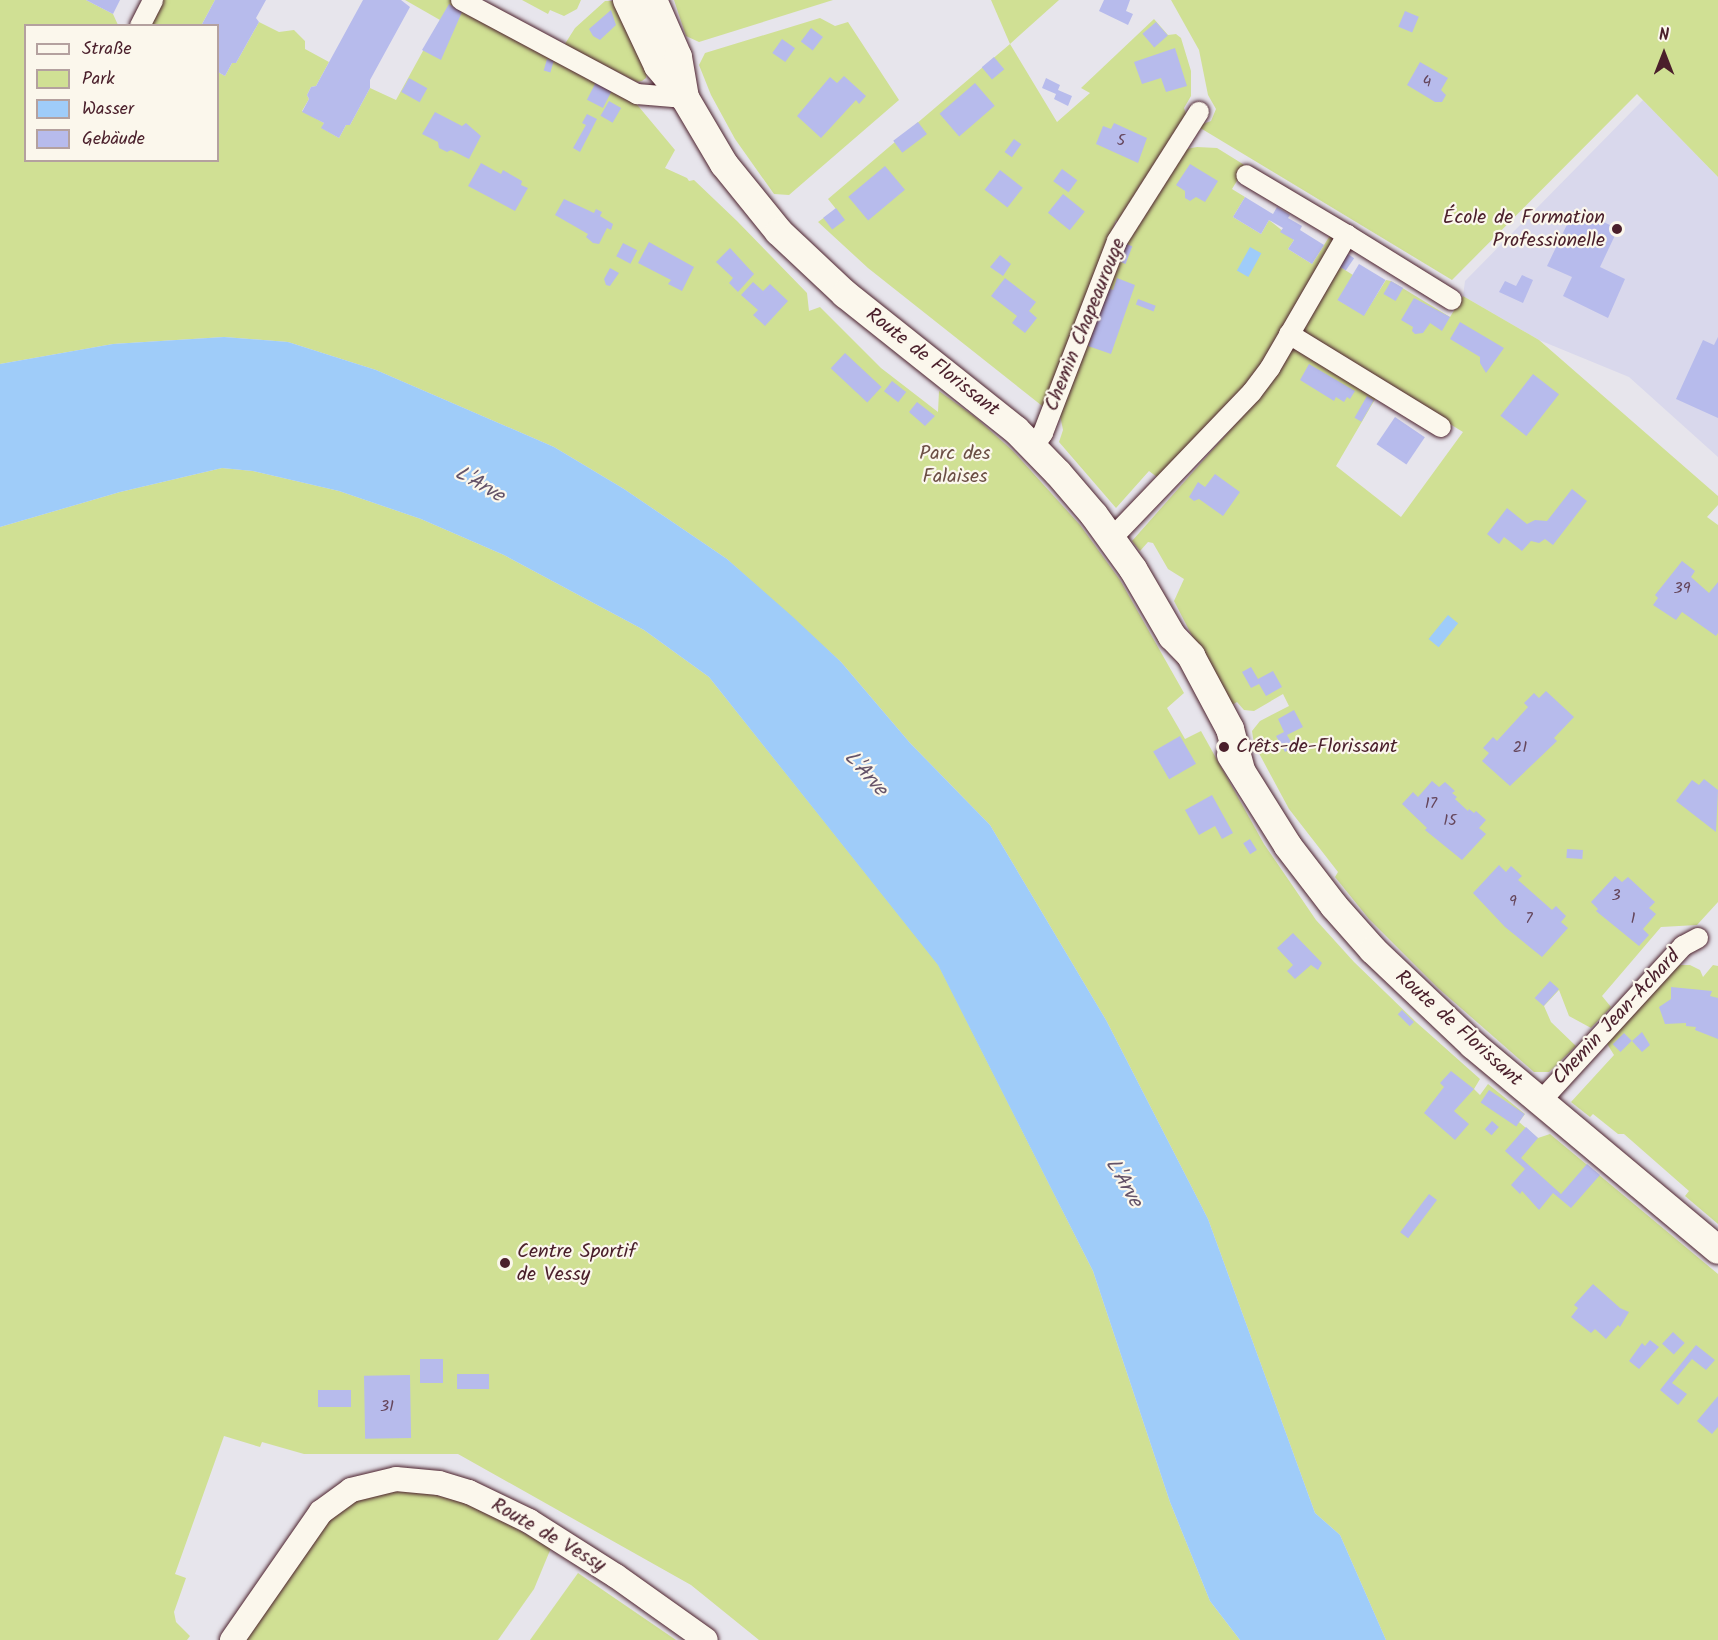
<!DOCTYPE html>
<meta charset="utf-8">
<style>
body{margin:0}
#map{position:relative;width:1718px;height:1640px;overflow:hidden;background:#e7e5ec;font-family:Kalam,sans-serif}
div>[style]{position:absolute}
[style*='--x']{left:calc(var(--x)*1px);top:calc(var(--y)*1px);width:calc(var(--w)*1px);rotate:calc(var(--a)*1deg)}
.built>*{inset:0;background:#d9d8ec}
.green>*{inset:0;background:#d0e094}
.water>*{inset:0;background:#9fccf9;transform-origin:0 0}
.building>*{inset:0;background:#b7bbec;transform-origin:0 0}
.roads{filter:drop-shadow(0 0 2px #4a1f2b) drop-shadow(0 0 2px #4a1f2b)}
.minor>*{height:20px;margin:-10px;padding:0 10px;transform-origin:10px;border-radius:10px;background:#fbf7ec}
.tertiary>*{height:24px;margin:-12px;padding:0 12px;transform-origin:12px;border-radius:12px;background:#fbf7ec}
.secondary>*{height:28px;margin:-14px;padding:0 14px;transform-origin:14px;border-radius:14px;background:#fbf7ec}
.dots>*{width:16px;height:16px;translate:-50% -50%;box-sizing:border-box;border:3px solid #fbf7ec;border-radius:50%}
span{translate:-50% -50%;white-space:nowrap;text-align:center;line-height:1.15;-webkit-text-stroke:4.5px #fbf7ec;paint-order:stroke}
.number-label{font-size:16px;color:#65465b}
.number-label span{-webkit-text-stroke-width:0}
.poi-label{font-size:20px;color:#4a1f2b}
.right{translate:-100% -50%;text-align:right}
.left{translate:0 -50%;text-align:left}
.street-label{font-size:20px;color:#4a1f2b}
.park-label{font-size:20px;color:#6c4f45}
.water-label{font-size:21px;color:#645369;font-style:italic}
.legend{position:absolute;left:24px;top:24px;width:195px;height:138px;box-sizing:border-box;background:#fbf7ec;border:2px solid #b4a19f;margin:0;padding:8px 10px;list-style:none;font-size:18px;color:#4a1f2b}
.legend li{display:flex;align-items:center;gap:12px;height:30px}
.legend b{width:30px;border:2px solid #b4a19f}
.north{position:absolute;left:1634px;top:24px;width:60px;height:60px;-webkit-text-stroke:4px #fbf7ec;paint-order:stroke;rotate:0deg;font-size:16px;font-weight:700;line-height:24px;text-align:center;color:#4a1f2b}
.north::after{content:'';display:block;margin:auto;width:21px;height:27px;background:#4a1f2b;clip-path:polygon(50% 0,100% 100%,50% 72%,0 100%)}
</style>
<div id="map">
<div class="built">
<i style="clip-path:polygon(1643px 100px,1718px 177px,1718px 457px,1629px 377px,1539px 340px,1463px 296px,1465px 281px)"></i>
</div>
<div class="green">
<i style="clip-path:polygon(0 0,86px 0,113px 14px,118px 25px,26px 26px,26px 160px,218px 160px,218px 72px,225px 76px,232px 63px,236px 63px,259px 22px,279px 32px,294px 30px,305px 41px,305px 49px,329px 62px,316px 86px,311px 87px,307px 95px,309px 99px,302px 111px,324px 123px,322px 128px,339px 138px,346px 125px,350px 125px,370px 88px,396px 100px,440px 20px,405px 0,451px 0,634px 101px,675px 150px,665px 168px,687px 178px,689px 181px,694px 180px,737px 221px,807px 293px,809px 311px,820px 307px,881px 368px,938px 412px,939px 391px,975px 417px,1013px 451px,1080px 525px,1120px 580px,1184px 693px,1167px 708px,1185px 739px,1201px 731px,1264px 844px,1316px 920px,1354px 962px,1416px 1022px,1480px 1079px,1474px 1089px,1480px 1095px,1488px 1084px,1525px 1114px,1519px 1122px,1538px 1138px,1550px 1134px,1718px 1274px,1718px 1640px,1386px 1640px,1340px 1535px,1315px 1513px,1208px 1219px,1106px 1020px,990px 825px,910px 743px,841px 662px,727px 559px,624px 489px,554px 447px,376px 370px,288px 342px,224px 337px,113px 344px,0 364px)"></i>
<i style="clip-path:polygon(159px 0,215px 0,202px 24px,145px 26px)"></i>
<i style="clip-path:polygon(522px 0,581px 0,577px 9px,564px 16px,550px 10px,548px 14px)"></i>
<i style="clip-path:polygon(674px 0,833px 0,699px 42px,686px 36px)"></i>
<i style="clip-path:polygon(991px 0,1059px 0,1010px 44px,1057px 122px,1090px 93px,1081px 88px,1154px 19px,1168px 35px,1176px 34px,1181px 38px,1191px 71px,1191px 96px,1184px 108px,1188px 120px,1122px 226px,1116px 220px,1046px 409px,868px 268px,818px 222px,836px 209px,828px 199px,1010px 44px)"></i>
<i style="clip-path:polygon(1171px 0,1718px 0,1718px 177px,1637px 94px,1452px 280px,1197px 126px,1211px 121px,1216px 109px,1208px 95px,1199px 50px)"></i>
<i style="clip-path:polygon(605px 1px,614px 1px,647px 70px,646px 78px,642px 81px,637px 82px,596px 61px,592px 63px,563px 47px,575px 28px)"></i>
<i style="clip-path:polygon(820px 18px,835px 26px,848px 22px,899px 100px,789px 195px,774px 194px,735px 139px,711px 95px,699px 65px,705px 53px)"></i>
<i style="clip-path:polygon(1197px 147px,1217px 148px,1246px 166px,1232px 189px,1245px 197px,1233px 217px,1261px 234px,1269px 220px,1294px 240px,1288px 249px,1312px 264px,1331px 234px,1335px 237px,1255px 375px,1161px 480px,1149px 471px,1116px 508px,1059px 442px,1063px 430px,1060px 415px,1124px 243px,1181px 150px)"></i>
<i style="clip-path:polygon(1337px 265px,1353px 275px,1338px 300px,1364px 315px,1386px 280px,1391px 281px,1450px 317px,1463px 296px,1539px 340px,1718px 496px,1718px 505px,1707px 517px,1718px 525px,1718px 902px,1697px 925px,1661px 927px,1602px 996px,1611px 1007px,1591px 1028px,1569px 1016px,1559px 990px,1544px 1006px,1551px 1022px,1576px 1046px,1549px 1072px,1534px 1072px,1438px 988px,1369px 919px,1335px 877px,1338px 872px,1289px 809px,1254px 744px,1252px 731px,1260px 721px,1289px 706px,1283px 694px,1254px 711px,1244px 710px,1237px 702px,1229px 707px,1174px 601px,1184px 579px,1168px 569px,1153px 543px,1148px 542px,1140px 551px,1132px 541px,1254px 403px,1292px 347px,1377px 396px,1336px 466px,1401px 517px,1463px 432px,1300px 332px)"></i>
<i style="clip-path:polygon(222px 468px,253px 471px,339px 491px,421px 519px,504px 555px,644px 630px,709px 677px,938px 964px,1093px 1271px,1170px 1502px,1210px 1601px,1240px 1640px,759px 1640px,691px 1585px,458px 1454px,304px 1454px,262px 1442px,260px 1447px,224px 1436px,175px 1574px,186px 1578px,174px 1612px,176px 1622px,190px 1636px,187px 1640px,0 1640px,0 527px,120px 492px)"></i>
<i style="clip-path:polygon(1680px 965px,1690px 965px,1700px 970px,1703px 977px,1713px 965px,1718px 966px,1718px 1224px,1685px 1196px,1689px 1191px,1624px 1134px,1618px 1134px,1593px 1114px,1590px 1117px,1571px 1102px,1614px 1055px,1606px 1042px,1670px 971px)"></i>
<i style="clip-path:polygon(381px 1491px,420px 1491px,475px 1505px,551px 1548px,534px 1589px,498px 1640px,242px 1640px,325px 1521px,347px 1504px)"></i>
<i style="clip-path:polygon(578px 1573px,676px 1640px,530px 1640px)"></i>
</div>
<div class="water">
<i style="left:1250px;top:247px;width:13px;height:27px;rotate:29deg"></i>
<i style="clip-path:polygon(224px 337px,288px 342px,376px 370px,554px 447px,624px 489px,727px 559px,793px 617px,841px 662px,910px 743px,990px 825px,1106px 1020px,1208px 1219px,1315px 1513px,1340px 1535px,1386px 1640px,1240px 1640px,1210px 1601px,1170px 1502px,1093px 1271px,938px 965px,709px 677px,644px 630px,504px 555px,421px 519px,339px 491px,253px 471px,222px 468px,120px 492px,0 527px,0 364px,113px 344px)"></i>
<i style="left:1448px;top:615px;width:13px;height:31px;rotate:39deg"></i>
</div>
<div class="building">
<i style="clip-path:polygon(86px 0,120px 0,113px 14px)"></i>
<i style="clip-path:polygon(215px 0,266px 0,256px 18px,259px 22px,236px 63px,232px 63px,225px 76px,218px 72px,218px 26px,201px 26px)"></i>
<i style="clip-path:polygon(363px 0,401px 0,410px 7px,370px 80px,370px 88px,350px 125px,346px 125px,339px 138px,321px 128px,324px 123px,302px 112px,309px 99px,307px 95px,311px 87px,316px 86px)"></i>
<i style="clip-path:polygon(1104px 0,1130px 0,1126px 11px,1133px 14px,1128px 25px,1099px 11px)"></i>
<i style="clip-path:polygon(449px 4px,462px 12px,441px 60px,422px 50px)"></i>
<i style="clip-path:polygon(611px 10px,616px 25px,600px 40px,593px 36px,589px 29px)"></i>
<i style="left:1405px;top:11px;width:15px;height:17px;rotate:23deg"></i>
<i style="left:1156px;top:22px;width:18px;height:18px;rotate:49deg"></i>
<i style="left:811px;top:28px;width:15px;height:17px;rotate:37deg"></i>
<i style="left:782px;top:39px;width:16px;height:17px;rotate:35deg"></i>
<i style="clip-path:polygon(1175px 48px,1187px 86px,1166px 92px,1161px 78px,1142px 84px,1134px 62px)"></i>
<i style="left:994px;top:57px;width:16px;height:16px;rotate:50deg"></i>
<i style="left:547px;top:59px;width:7px;height:12px;rotate:16deg"></i>
<i style="clip-path:polygon(1420px 62px,1448px 78px,1441px 90px,1446px 95px,1442px 102px,1435px 102px,1407px 85px)"></i>
<i style="clip-path:polygon(844px 76px,866px 96px,859px 104px,856px 100px,821px 138px,797px 116px,830px 77px,837px 83px)"></i>
<i style="left:409px;top:78px;width:21px;height:16px;rotate:29deg"></i>
<i style="clip-path:polygon(1046px 78px,1060px 85px,1058px 90px,1072px 96px,1068px 106px,1054px 99px,1056px 94px,1042px 88px)"></i>
<i style="left:596px;top:82px;width:18px;height:20px;rotate:27deg"></i>
<i style="left:975px;top:83px;width:30px;height:47px;rotate:49deg"></i>
<i style="left:609px;top:101px;width:14px;height:17px;rotate:30deg"></i>
<i style="clip-path:polygon(435px 112px,462px 126px,466px 123px,481px 136px,469px 159px,451px 150px,447px 152px,439px 148px,438px 142px,422px 134px)"></i>
<i style="clip-path:polygon(587px 114px,597px 119px,580px 152px,573px 148px,586px 125px,582px 123px)"></i>
<i style="left:918px;top:122px;width:15px;height:31px;rotate:53deg"></i>
<i style="clip-path:polygon(1114px 123px,1147px 138px,1138px 163px,1096px 144px,1103px 126px,1111px 129px)"></i>
<i style="left:1014px;top:139px;width:9px;height:16px;rotate:36deg"></i>
<i style="clip-path:polygon(481px 163px,501px 174px,503px 170px,522px 181px,521px 185px,528px 188px,515px 211px,468px 186px)"></i>
<i style="clip-path:polygon(1190px 164px,1218px 181px,1205px 202px,1196px 197px,1190px 201px,1185px 198px,1185px 191px,1176px 185px)"></i>
<i style="left:885px;top:166px;width:31px;height:48px;rotate:50deg"></i>
<i style="left:1062px;top:169px;width:19px;height:15px;rotate:36deg"></i>
<i style="left:1000px;top:170px;width:29px;height:25px;rotate:38deg"></i>
<i style="left:1063px;top:194px;width:28px;height:24px;rotate:39deg"></i>
<i style="clip-path:polygon(1245px 197px,1273px 214px,1277px 207px,1290px 215px,1288px 218px,1302px 226px,1300px 230px,1324px 245px,1312px 264px,1288px 249px,1294px 240px,1280px 232px,1283px 228px,1269px 220px,1261px 234px,1233px 217px)"></i>
<i style="clip-path:polygon(564px 199px,594px 213px,596px 209px,602px 212px,600px 216px,613px 224px,611px 230px,607px 228px,599px 244px,593px 243px,586px 237px,588px 234px,555px 215px)"></i>
<i style="left:836px;top:208px;width:15px;height:16px;rotate:53deg"></i>
<i style="clip-path:polygon(1575px 208px,1618px 229px,1600px 267px,1625px 279px,1608px 318px,1563px 296px,1572px 277px,1547px 266px)"></i>
<i style="clip-path:polygon(649px 242px,694px 267px,682px 291px,668px 284px,671px 280px,638px 263px)"></i>
<i style="left:623px;top:243px;width:16px;height:15px;rotate:27deg"></i>
<i style="left:1124px;top:243px;width:9px;height:19px;rotate:21deg"></i>
<i style="clip-path:polygon(730px 248px,754px 274px,738px 292px,729px 283px,733px 278px,716px 262px)"></i>
<i style="left:1345px;top:252px;width:11px;height:15px;rotate:34deg"></i>
<i style="clip-path:polygon(1000px 255px,1011px 264px,1003px 276px,990px 267px)"></i>
<i style="left:1359px;top:264px;width:31px;height:42px;rotate:31deg"></i>
<i style="clip-path:polygon(610px 268px,619px 273px,610px 286px,606px 285px,604px 279px)"></i>
<i style="clip-path:polygon(1522px 275px,1533px 280px,1523px 303px,1499px 292px,1505px 281px,1516px 286px)"></i>
<i style="clip-path:polygon(1005px 278px,1036px 302px,1029px 311px,1037px 318px,1025px 333px,1012px 323px,1017px 316px,991px 296px)"></i>
<i style="clip-path:polygon(1117px 278px,1135px 285px,1111px 354px,1088px 346px,1108px 288px,1113px 290px)"></i>
<i style="left:1391px;top:281px;width:14px;height:15px;rotate:30deg"></i>
<i style="clip-path:polygon(753px 282px,763px 291px,770px 284px,788px 301px,765px 326px,753px 315px,758px 310px,741px 295px)"></i>
<i style="clip-path:polygon(1414px 298px,1450px 317px,1442px 331px,1430px 323px,1423px 333px,1415px 334px,1412px 331px,1413px 327px,1401px 320px)"></i>
<i style="left:1138px;top:299px;width:19px;height:6px;rotate:21deg"></i>
<i style="clip-path:polygon(1460px 322px,1504px 348px,1486px 373px,1480px 363px,1480px 357px,1450px 339px)"></i>
<i style="clip-path:polygon(1718px 337px,1718px 418px,1676px 399px,1703px 340px,1714px 345px)"></i>
<i style="left:845px;top:353px;width:50px;height:21px;rotate:43deg"></i>
<i style="clip-path:polygon(1309px 364px,1355px 391px,1350px 399px,1347px 397px,1344px 402px,1336px 397px,1334px 401px,1300px 380px)"></i>
<i style="left:1533px;top:374px;width:33px;height:53px;rotate:38deg"></i>
<i style="left:892px;top:381px;width:18px;height:13px;rotate:38deg"></i>
<i style="left:1367px;top:396px;width:8px;height:25px;rotate:30deg"></i>
<i style="clip-path:polygon(917px 402px,935px 416px,925px 426px,909px 412px)"></i>
<i style="left:1395px;top:417px;width:36px;height:33px;rotate:34deg"></i>
<i style="clip-path:polygon(1215px 474px,1240px 492px,1223px 516px,1199px 499px,1194px 501px,1189px 497px,1198px 482px,1205px 487px)"></i>
<i style="clip-path:polygon(1572px 489px,1587px 501px,1553px 545px,1545px 539px,1539px 543px,1531px 541px,1522px 551px,1504px 537px,1499px 544px,1487px 534px,1507px 508px,1527px 524px,1535px 520px,1547px 521px)"></i>
<i style="clip-path:polygon(1682px 561px,1695px 571px,1691px 577px,1709px 593px,1718px 582px,1718px 633px,1716px 636px,1682px 612px,1676px 620px,1653px 605px,1658px 598px,1655px 595px)"></i>
<i style="clip-path:polygon(1251px 667px,1258px 679px,1273px 671px,1282px 687px,1266px 696px,1259px 684px,1251px 688px,1242px 672px)"></i>
<i style="clip-path:polygon(1546px 691px,1574px 717px,1554px 738px,1557px 741px,1510px 786px,1482px 761px,1489px 753px,1483px 748px,1493px 737px,1497px 741px,1528px 707px,1524px 703px,1534px 693px,1539px 698px)"></i>
<i style="clip-path:polygon(1294px 710px,1303px 727px,1287px 735px,1294px 747px,1285px 752px,1276px 736px,1284px 732px,1278px 719px)"></i>
<i style="left:1180px;top:736px;width:32px;height:31px;rotate:60deg"></i>
<i style="clip-path:polygon(1704px 779px,1718px 790px,1716px 832px,1676px 801px,1692px 780px,1699px 785px)"></i>
<i style="clip-path:polygon(1432px 781px,1439px 787px,1445px 782px,1455px 791px,1452px 793px,1457px 797px,1455px 799px,1468px 811px,1469px 809px,1474px 813px,1476px 811px,1486px 820px,1479px 828px,1486px 834px,1462px 860px,1425px 830px,1427px 828px,1402px 804px,1413px 792px,1418px 797px)"></i>
<i style="clip-path:polygon(1212px 795px,1233px 833px,1222px 839px,1215px 826px,1199px 835px,1185px 810px)"></i>
<i style="left:1250px;top:839px;width:13px;height:8px;rotate:58deg"></i>
<i style="left:1567px;top:849px;width:16px;height:9px;rotate:4deg"></i>
<i style="clip-path:polygon(1499px 865px,1506px 872px,1511px 866px,1522px 876px,1518px 880px,1552px 910px,1556px 906px,1566px 916px,1561px 922px,1568px 928px,1542px 957px,1505px 927px,1473px 893px)"></i>
<i style="clip-path:polygon(1615px 876px,1622px 882px,1628px 877px,1655px 902px,1649px 908px,1656px 914px,1643px 929px,1649px 935px,1639px 946px,1596px 911px,1598px 909px,1591px 902px)"></i>
<i style="clip-path:polygon(1293px 933px,1322px 963px,1318px 970px,1311px 965px,1295px 979px,1287px 971px,1293px 965px,1277px 948px)"></i>
<i style="left:1550px;top:981px;width:12px;height:23px;rotate:42deg"></i>
<i style="clip-path:polygon(1671px 987px,1712px 991px,1710px 996px,1718px 998px,1718px 1039px,1695px 1030px,1696px 1027px,1686px 1026px,1686px 1023px,1665px 1024px,1659px 1007px,1671px 999px)"></i>
<i style="left:1402px;top:1010px;width:17px;height:6px;rotate:45deg"></i>
<i style="clip-path:polygon(1642px 1032px,1650px 1045px,1642px 1052px,1632px 1041px)"></i>
<i style="left:1624px;top:1033px;width:11px;height:16px;rotate:45deg"></i>
<i style="clip-path:polygon(1451px 1071px,1474px 1089px,1454px 1111px,1469px 1124px,1455px 1140px,1424px 1113px,1444px 1087px,1440px 1083px)"></i>
<i style="left:1489px;top:1090px;width:43px;height:15px;rotate:34deg"></i>
<i style="left:1492px;top:1121px;width:9px;height:11px;rotate:41deg"></i>
<i style="clip-path:polygon(1526px 1127px,1538px 1138px,1521px 1158px,1561px 1194px,1587px 1164px,1600px 1175px,1571px 1208px,1553px 1193px,1539px 1210px,1522px 1191px,1520px 1194px,1511px 1185px,1525px 1169px,1505px 1151px)"></i>
<i style="left:1429px;top:1194px;width:10px;height:48px;rotate:37deg"></i>
<i style="clip-path:polygon(1593px 1284px,1620px 1308px,1629px 1312px,1620px 1327px,1618px 1325px,1606px 1339px,1595px 1329px,1591px 1333px,1571px 1317px,1578px 1308px,1574px 1305px)"></i>
<i style="left:1673px;top:1332px;width:16px;height:16px;rotate:43deg"></i>
<i style="clip-path:polygon(1650px 1340px,1659px 1347px,1639px 1369px,1629px 1361px,1642px 1343px,1645px 1346px)"></i>
<i style="clip-path:polygon(1696px 1345px,1715px 1360px,1706px 1370px,1692px 1359px,1672px 1383px,1687px 1394px,1678px 1405px,1660px 1390px)"></i>
<i style="left:443px;top:1359px;width:24px;height:23px;rotate:90deg"></i>
<i style="left:457px;top:1374px;width:32px;height:15px"></i>
<i style="left:410px;top:1375px;width:63px;height:46px;rotate:89deg"></i>
<i style="left:318px;top:1390px;width:33px;height:17px"></i>
<i style="clip-path:polygon(1718px 1396px,1718px 1427px,1712px 1434px,1697px 1421px)"></i>
</div>
<div class="roads">
<div class="minor">
<i style="--x:461;--y:0;--w:200;--a:28.1"></i>
<i style="--x:637;--y:94;--w:48;--a:4.8"></i>
<i style="--x:140;--y:26;--w:29;--a:-63"></i>
<i style="--x:1347;--y:235;--w:123;--a:31.8"></i>
<i style="--x:1289;--y:334;--w:178;--a:31.5"></i>
<i style="--x:1033;--y:447;--w:17;--a:-54"></i>
<i style="--x:1043;--y:433;--w:206;--a:-68.9"></i>
<i style="--x:1117;--y:241;--w:153;--a:-57.6"></i>
<i style="--x:1112;--y:538;--w:202;--a:-46.2"></i>
<i style="--x:1252;--y:392;--w:30;--a:-53"></i>
<i style="--x:1270;--y:368;--w:154;--a:-59.9"></i>
<i style="--x:1347;--y:235;--w:117;--a:-149.3"></i>
<i style="--x:1540;--y:1102;--w:212;--a:-47.5"></i>
<i style="--x:1683;--y:946;--w:17;--a:-28"></i>
</div>
<div class="tertiary">
<i style="--x:232;--y:1640;--w:156;--a:-55.2"></i>
<i style="--x:321;--y:1512;--w:37;--a:-36"></i>
<i style="--x:351;--y:1490;--w:46;--a:-13.7"></i>
<i style="--x:396;--y:1479;--w:43;--a:5.3"></i>
<i style="--x:439;--y:1483;--w:31;--a:17"></i>
<i style="--x:469;--y:1492;--w:67;--a:25.8"></i>
<i style="--x:529;--y:1521;--w:103;--a:32.3"></i>
<i style="--x:616;--y:1576;--w:110;--a:35.4"></i>
</div>
<div class="secondary">
<i style="--x:627;--y:0;--w:73;--a:64.8"></i>
<i style="--x:658;--y:66;--w:42;--a:49.8"></i>
<i style="--x:685;--y:98;--w:77;--a:59.4"></i>
<i style="--x:724;--y:164;--w:87;--a:51"></i>
<i style="--x:779;--y:232;--w:91;--a:43.2"></i>
<i style="--x:845;--y:294;--w:218;--a:38.5"></i>
<i style="--x:1016;--y:430;--w:60;--a:45.7"></i>
<i style="--x:1058;--y:473;--w:55;--a:49.4"></i>
<i style="--x:1094;--y:515;--w:67;--a:54.2"></i>
<i style="--x:1133;--y:569;--w:78;--a:59.8"></i>
<i style="--x:1172;--y:636;--w:28;--a:46"></i>
<i style="--x:1191;--y:656;--w:83;--a:61.9"></i>
<i style="--x:1230;--y:729;--w:42;--a:75"></i>
<i style="--x:653;--y:0;--w:62;--a:66.3"></i>
<i style="--x:678;--y:57;--w:42;--a:80.3"></i>
<i style="--x:1231;--y:755;--w:107;--a:57.9"></i>
<i style="--x:1288;--y:846;--w:76;--a:52.5"></i>
<i style="--x:1334;--y:906;--w:59;--a:48.4"></i>
<i style="--x:1373;--y:950;--w:138;--a:43.5"></i>
<i style="--x:1473;--y:1045;--w:319;--a:39.9"></i>
</div>
</div>
<div class="dots">
<i style="left:1617px;top:229px;background:#4a1f2b"></i>
<i style="left:1224px;top:747px;background:#4a1f2b"></i>
<i style="left:505px;top:1263px;background:#4a1f2b"></i>
</div>
<div class="number-label">
<span style="left:1427px;top:82px">4</span>
<span style="left:1121px;top:141px">5</span>
<span style="left:1682px;top:589px">39</span>
<span style="left:1520px;top:748px">21</span>
<span style="left:1431px;top:804px">17</span>
<span style="left:1450px;top:821px">15</span>
<span style="left:1616px;top:896px">3</span>
<span style="left:1513px;top:902px">9</span>
<span style="left:1529px;top:919px">7</span>
<span style="left:1633px;top:919px">1</span>
<span style="left:387px;top:1407px">31</span>
</div>
<div class="poi-label">
<span class="right" style="left:1605px;top:230px">École de Formation<br>Professionelle</span>
<span class="left" style="left:1236px;top:747px">Crêts-de-Florissant</span>
<span class="left" style="left:517px;top:1264px">Centre Sportif<br>de Vessy</span>
</div>
<div class="street-label">
<span style="left:1086px;top:325px;rotate:-68deg">Chemin Chapeaurouge</span>
<span style="left:932px;top:363px;rotate:38deg">Route de Florissant</span>
<span style="left:1617px;top:1018px;rotate:-47deg">Chemin Jean-Achard</span>
<span style="left:1458px;top:1029px;rotate:42deg">Route de Florissant</span>
<span style="left:548px;top:1536px;rotate:30deg">Route de Vessy</span>
</div>
<div class="park-label">
<span style="left:955px;top:466px">Parc des<br>Falaises</span>
</div>
<div class="water-label">
<span style="left:479px;top:485px;rotate:30deg">L'Arve</span>
<span style="left:865px;top:774px;rotate:48deg">L'Arve</span>
<span style="left:1123px;top:1183px;rotate:60deg">L'Arve</span>
</div>
<ul class="legend">
<li><b style="height:8px;background:#fbf7ec"></b>Straße</li>
<li><b style="height:16px;background:#d0e094"></b>Park</li>
<li><b style="height:16px;background:#9fccf9"></b>Wasser</li>
<li><b style="height:16px;background:#b7bbec"></b>Gebäude</li>
</ul>
<div class="north">N</div>
</div>
